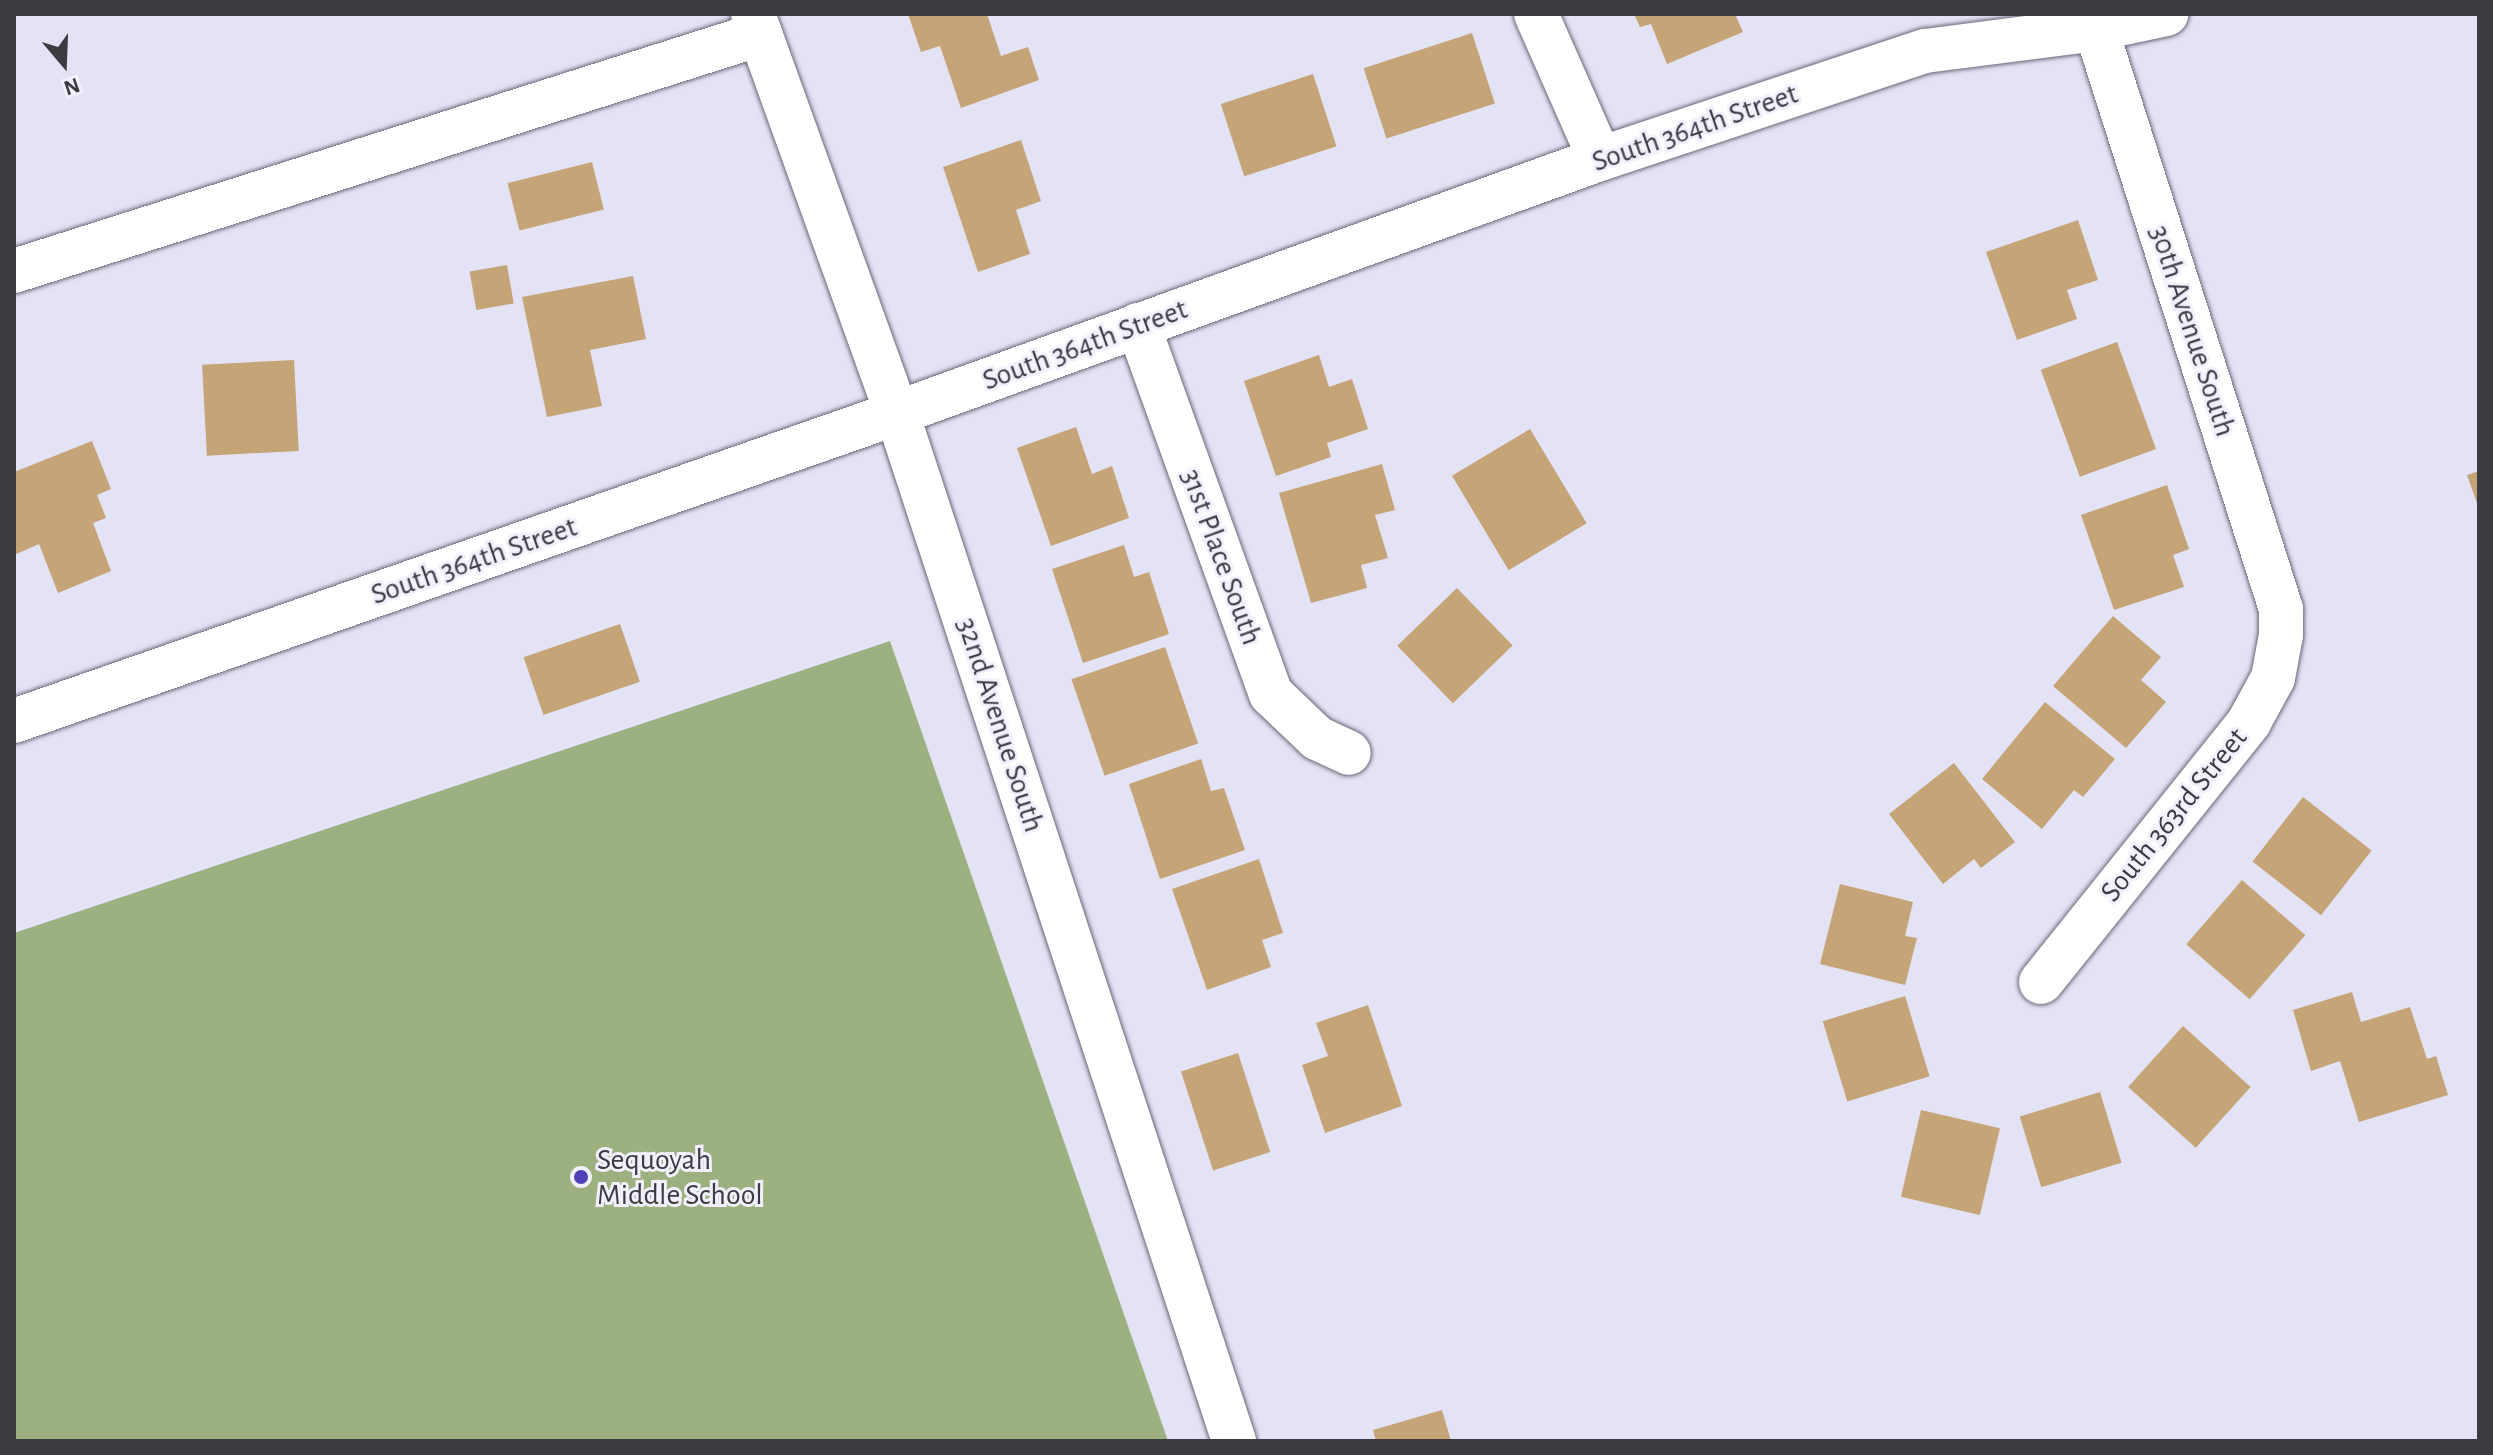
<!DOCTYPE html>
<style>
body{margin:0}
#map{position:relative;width:2493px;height:1455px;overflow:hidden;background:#e4e2f5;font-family:"Alegreya Sans",sans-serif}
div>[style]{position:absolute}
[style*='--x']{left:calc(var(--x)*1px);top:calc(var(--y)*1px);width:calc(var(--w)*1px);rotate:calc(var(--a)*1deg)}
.forest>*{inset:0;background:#9db180}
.building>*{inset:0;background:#c5a477;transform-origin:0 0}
.roads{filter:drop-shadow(0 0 2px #6a6778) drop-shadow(0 0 2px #6a6778)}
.minor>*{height:44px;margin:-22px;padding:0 22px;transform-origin:22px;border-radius:22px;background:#fff}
.dots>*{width:22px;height:22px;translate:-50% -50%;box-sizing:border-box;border:4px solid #f1f0fc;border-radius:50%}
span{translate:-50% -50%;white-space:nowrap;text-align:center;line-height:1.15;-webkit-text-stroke:6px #f1f0fc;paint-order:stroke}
.street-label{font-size:30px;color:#3c3b42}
.poi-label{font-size:30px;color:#3c3b42}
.left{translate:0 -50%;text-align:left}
.frame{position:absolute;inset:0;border:16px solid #3c3b42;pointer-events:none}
.north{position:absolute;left:24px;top:24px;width:80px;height:80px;-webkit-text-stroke:6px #f1f0fc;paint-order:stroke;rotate:161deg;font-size:22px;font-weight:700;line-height:32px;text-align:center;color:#3c3b42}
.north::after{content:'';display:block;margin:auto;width:28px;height:36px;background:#3c3b42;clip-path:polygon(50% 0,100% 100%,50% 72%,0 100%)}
</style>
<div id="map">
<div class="forest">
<i style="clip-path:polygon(890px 641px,1168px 1441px,14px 1441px,14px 933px)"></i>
</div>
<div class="building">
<i style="clip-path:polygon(908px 14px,987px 14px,1001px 56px,1028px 47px,1039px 80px,961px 108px,940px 46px,921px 52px)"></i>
<i style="clip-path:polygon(1634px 14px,1735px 14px,1743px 32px,1667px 64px,1651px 24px,1640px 27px)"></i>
<i style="left:1472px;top:33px;width:74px;height:114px;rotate:72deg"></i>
<i style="left:1313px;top:74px;width:76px;height:97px;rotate:72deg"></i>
<i style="clip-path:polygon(1021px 140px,1041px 201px,1016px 210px,1030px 254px,978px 272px,943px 167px)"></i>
<i style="left:592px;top:162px;width:49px;height:87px;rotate:76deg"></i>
<i style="clip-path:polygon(2078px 220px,2098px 280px,2067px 290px,2077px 319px,2017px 340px,1986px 252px)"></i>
<i style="left:507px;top:265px;width:39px;height:38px;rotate:80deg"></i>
<i style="clip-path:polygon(633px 276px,646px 339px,590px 350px,602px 406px,547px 417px,522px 297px)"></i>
<i style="left:2117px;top:342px;width:114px;height:81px;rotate:70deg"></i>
<i style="clip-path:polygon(1319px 355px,1329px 387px,1352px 379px,1368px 429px,1327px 443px,1331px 457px,1276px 476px,1244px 381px)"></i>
<i style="left:294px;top:360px;width:91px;height:92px;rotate:87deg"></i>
<i style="clip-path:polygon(1076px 427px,1092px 474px,1112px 466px,1129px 518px,1051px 546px,1017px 448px)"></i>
<i style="left:1530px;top:429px;width:110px;height:91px;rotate:59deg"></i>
<i style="clip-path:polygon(92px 441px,111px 489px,97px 495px,106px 518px,93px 523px,111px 571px,58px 593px,39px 544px,14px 555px,14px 472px)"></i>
<i style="clip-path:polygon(1382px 464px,1395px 510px,1375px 515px,1388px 558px,1361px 565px,1367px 588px,1311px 603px,1279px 493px)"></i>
<i style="clip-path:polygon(2479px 471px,2479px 509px,2467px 475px)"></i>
<i style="clip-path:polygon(2167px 485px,2189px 549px,2173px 555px,2184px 587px,2114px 610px,2081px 515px)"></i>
<i style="clip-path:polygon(1124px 545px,1134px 577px,1149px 572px,1169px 634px,1083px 663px,1052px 569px)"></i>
<i style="left:1457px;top:588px;width:80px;height:83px;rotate:46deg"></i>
<i style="clip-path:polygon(2113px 616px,2161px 657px,2141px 680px,2166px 702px,2126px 748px,2053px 686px)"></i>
<i style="left:620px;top:624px;width:61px;height:102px;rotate:71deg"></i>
<i style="left:1165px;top:647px;width:102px;height:99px;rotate:71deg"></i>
<i style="clip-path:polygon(2045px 702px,2115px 759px,2083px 797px,2074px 790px,2042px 829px,1982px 779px)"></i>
<i style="clip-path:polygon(1201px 759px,1211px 791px,1224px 788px,1245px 850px,1160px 879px,1129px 784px)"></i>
<i style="clip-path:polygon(1954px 763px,2015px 842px,1981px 868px,1974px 859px,1943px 884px,1889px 814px)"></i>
<i style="left:2303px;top:797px;width:87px;height:82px;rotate:38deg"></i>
<i style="clip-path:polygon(1259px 859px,1283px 933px,1262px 940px,1271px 967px,1207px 990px,1172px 889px)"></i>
<i style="left:2242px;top:880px;width:84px;height:85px;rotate:41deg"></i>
<i style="clip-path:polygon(1840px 884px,1913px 902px,1905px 936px,1917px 938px,1905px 985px,1820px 964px)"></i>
<i style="clip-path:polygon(2352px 992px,2361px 1022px,2410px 1007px,2427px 1059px,2436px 1056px,2448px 1095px,2359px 1122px,2340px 1061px,2311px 1071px,2293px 1010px)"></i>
<i style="left:1905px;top:996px;width:84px;height:86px;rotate:73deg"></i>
<i style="clip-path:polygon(1368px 1005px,1402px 1106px,1325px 1133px,1302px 1065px,1328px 1056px,1316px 1023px)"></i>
<i style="left:2183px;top:1026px;width:91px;height:82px;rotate:42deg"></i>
<i style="left:1238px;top:1053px;width:104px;height:60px;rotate:72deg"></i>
<i style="left:2100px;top:1092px;width:74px;height:84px;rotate:73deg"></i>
<i style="left:1921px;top:1110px;width:81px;height:89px;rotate:13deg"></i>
<i style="clip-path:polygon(1442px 1410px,1451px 1441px,1376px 1441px,1373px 1430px)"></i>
</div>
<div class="roads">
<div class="minor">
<i style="--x:753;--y:14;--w:424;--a:70.2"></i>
<i style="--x:897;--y:413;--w:1082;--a:71.85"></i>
<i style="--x:1536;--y:14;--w:158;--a:66.2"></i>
<i style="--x:14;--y:271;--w:783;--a:-17.62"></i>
<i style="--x:1138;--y:325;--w:392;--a:70.2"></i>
<i style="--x:1271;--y:694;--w:64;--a:43.7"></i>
<i style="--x:1317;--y:738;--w:35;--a:25"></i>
<i style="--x:14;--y:721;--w:935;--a:-19.23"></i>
<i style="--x:897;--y:413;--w:747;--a:-19.87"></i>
<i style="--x:1600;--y:159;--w:342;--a:-18.4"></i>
<i style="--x:1925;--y:51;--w:172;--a:-7.3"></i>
<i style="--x:2096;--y:29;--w:72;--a:-12.1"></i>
<i style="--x:2041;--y:982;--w:333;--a:-51.3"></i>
<i style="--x:2249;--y:722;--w:50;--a:-61.4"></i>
<i style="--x:2273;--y:678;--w:44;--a:-79.5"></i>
<i style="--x:2281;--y:635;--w:26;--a:-90"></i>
<i style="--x:2281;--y:609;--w:609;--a:-107.69"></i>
</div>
</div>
<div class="dots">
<i style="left:581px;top:1177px;background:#5040b8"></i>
</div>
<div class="street-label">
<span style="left:1695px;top:128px;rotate:-19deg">South 364th Street</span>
<span style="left:2192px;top:331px;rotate:72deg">30th Avenue South</span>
<span style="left:1085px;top:345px;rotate:-20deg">South 364th Street</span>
<span style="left:1221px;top:557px;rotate:70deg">31st Place South</span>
<span style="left:474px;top:561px;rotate:-19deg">South 364th Street</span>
<span style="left:1000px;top:725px;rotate:72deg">32nd Avenue South</span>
<span style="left:2174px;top:815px;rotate:-51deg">South 363rd Street</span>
</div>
<div class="poi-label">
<span class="left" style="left:597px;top:1177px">Sequoyah<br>Middle School</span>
</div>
<div class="frame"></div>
<div class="north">N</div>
</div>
